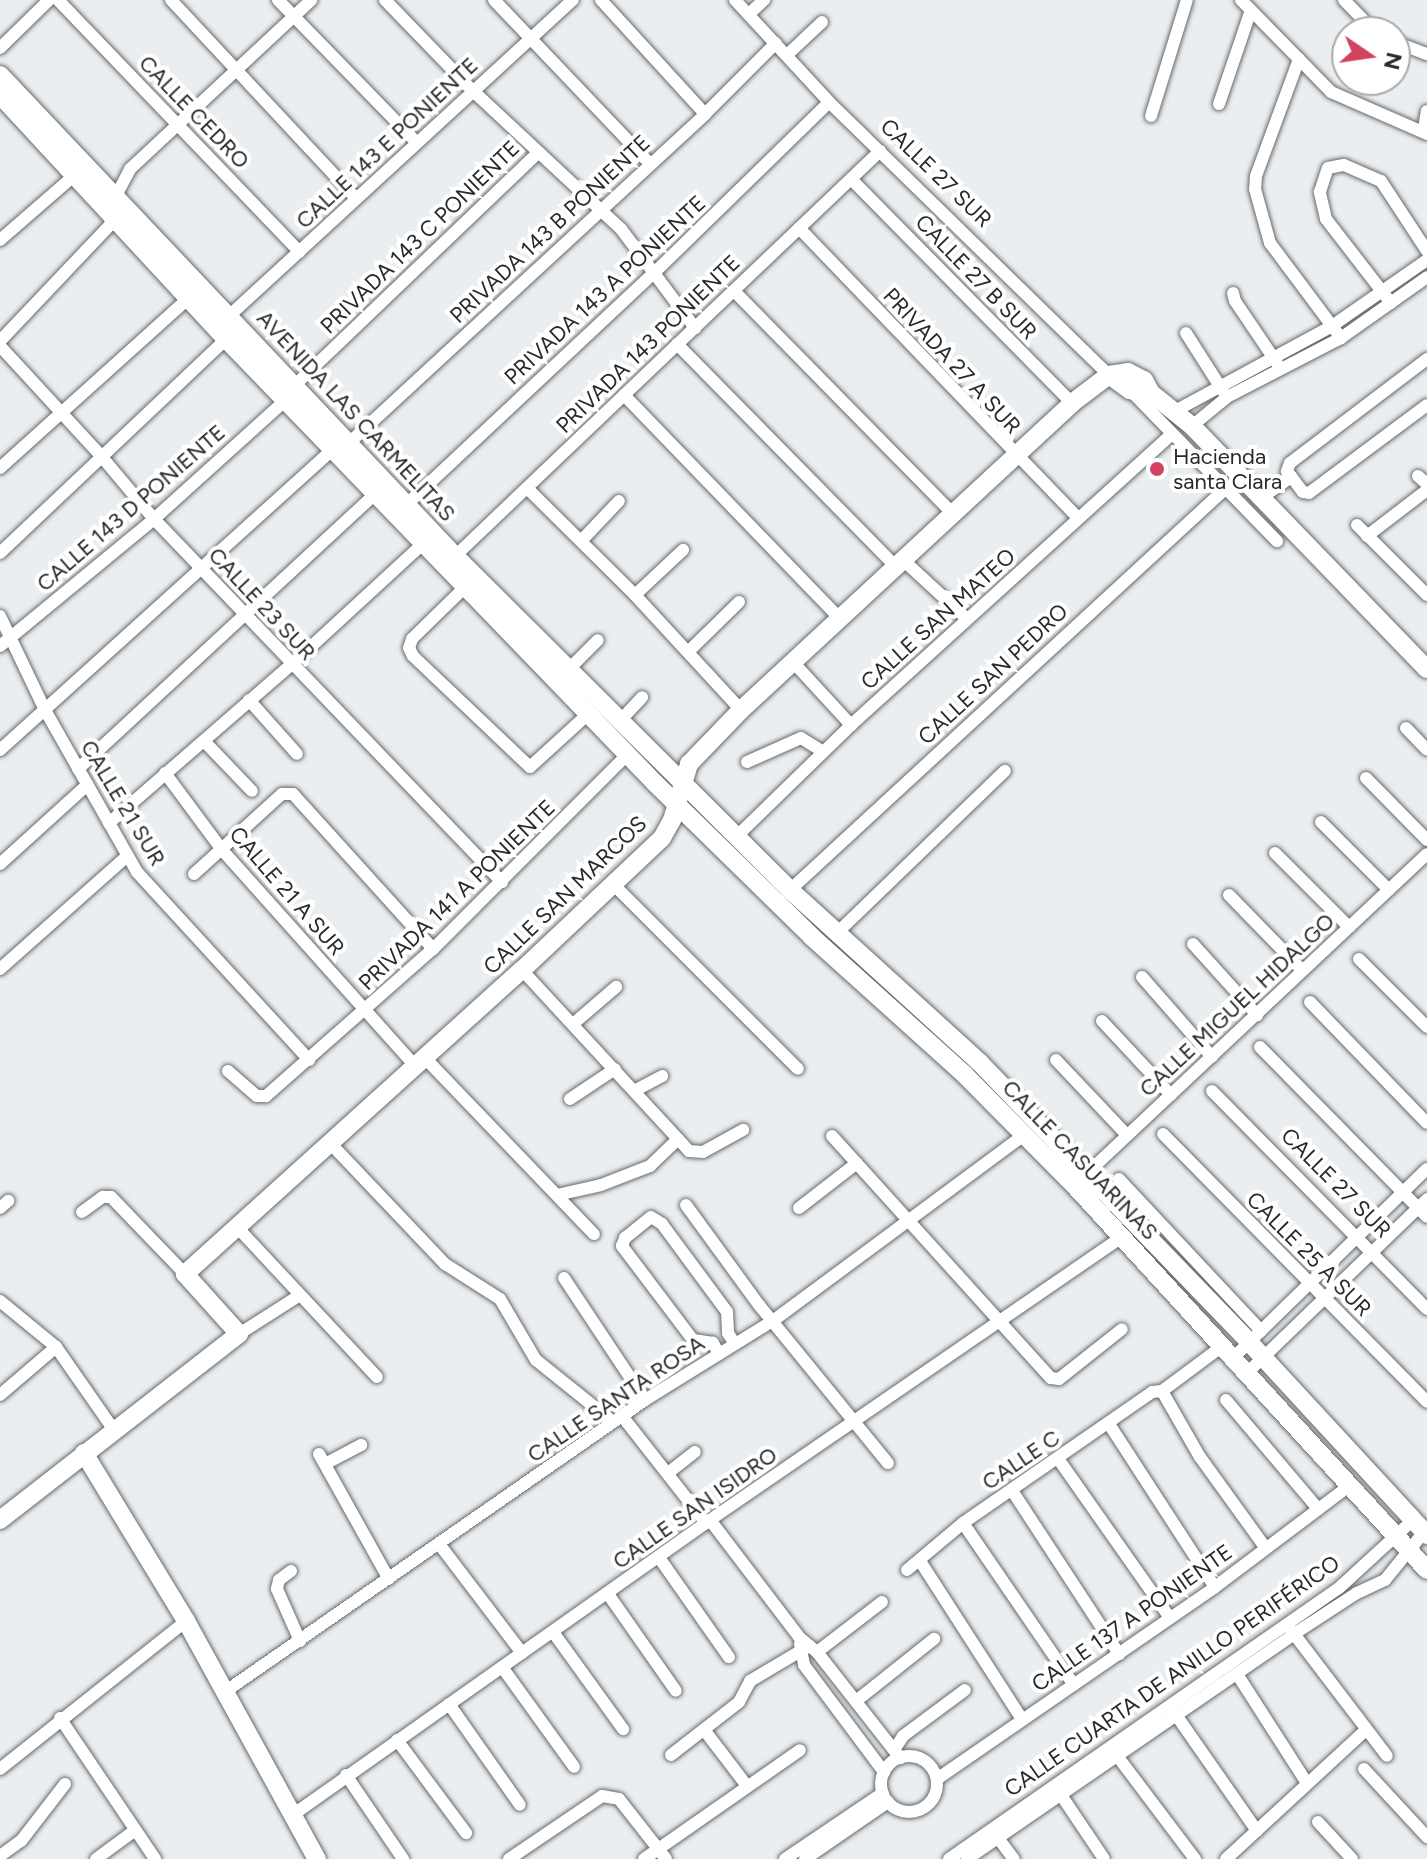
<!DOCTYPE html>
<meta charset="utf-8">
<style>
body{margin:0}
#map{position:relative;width:1427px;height:1859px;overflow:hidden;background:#eaeef0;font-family:Figtree,sans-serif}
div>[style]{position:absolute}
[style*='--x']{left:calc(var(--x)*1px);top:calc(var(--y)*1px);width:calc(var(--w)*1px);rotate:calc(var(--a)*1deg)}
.roads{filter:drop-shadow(0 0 2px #66696c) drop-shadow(0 0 2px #66696c)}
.street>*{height:12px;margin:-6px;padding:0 6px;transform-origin:6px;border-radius:6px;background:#fff}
.street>.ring{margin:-6px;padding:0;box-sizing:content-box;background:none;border:12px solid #fff;border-radius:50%}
.secondary>*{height:18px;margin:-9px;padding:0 9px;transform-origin:9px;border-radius:9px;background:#fff}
.dots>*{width:22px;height:22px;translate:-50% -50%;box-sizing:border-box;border:4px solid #fff;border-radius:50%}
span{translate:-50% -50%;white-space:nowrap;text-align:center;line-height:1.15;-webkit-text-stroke:8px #fff;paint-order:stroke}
.street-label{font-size:22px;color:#282a2a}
.poi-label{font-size:22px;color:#282a2a}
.left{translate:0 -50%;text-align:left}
.north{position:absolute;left:1331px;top:16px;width:80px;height:80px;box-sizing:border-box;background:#fff;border:2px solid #a9aaaa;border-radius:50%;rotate:103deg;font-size:22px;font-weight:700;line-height:32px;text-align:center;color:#282a2a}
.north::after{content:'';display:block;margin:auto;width:28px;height:36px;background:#d3435f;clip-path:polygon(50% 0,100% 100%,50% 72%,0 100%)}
</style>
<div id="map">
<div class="roads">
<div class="street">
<i style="--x:58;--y:0;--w:349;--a:46.2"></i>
<i style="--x:171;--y:0;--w:270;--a:47"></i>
<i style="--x:278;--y:0;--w:199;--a:45.8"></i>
<i style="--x:385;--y:0;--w:125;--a:46"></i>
<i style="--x:472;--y:90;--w:204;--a:43"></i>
<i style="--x:621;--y:229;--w:124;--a:53.2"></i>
<i style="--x:494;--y:0;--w:225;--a:46.4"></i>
<i style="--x:601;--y:0;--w:154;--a:47.6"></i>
<i style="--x:735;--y:0;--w:139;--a:47.3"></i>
<i style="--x:829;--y:102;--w:391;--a:44.3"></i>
<i style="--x:1241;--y:0;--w:129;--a:45.6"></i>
<i style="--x:1331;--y:92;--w:105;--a:23.6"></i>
<i style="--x:1344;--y:0;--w:45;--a:45.9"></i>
<i style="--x:749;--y:14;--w:21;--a:-43"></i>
<i style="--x:1395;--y:42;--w:34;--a:21"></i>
<i style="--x:0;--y:48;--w:69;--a:-44.4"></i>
<i style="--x:787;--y:55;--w:48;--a:-43.3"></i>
<i style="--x:1299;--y:59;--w:125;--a:110.2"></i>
<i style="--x:1256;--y:176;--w:13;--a:94"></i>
<i style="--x:1255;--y:189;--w:56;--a:74.5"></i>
<i style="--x:1270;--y:243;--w:119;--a:53.2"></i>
<i style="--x:1219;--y:104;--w:99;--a:-71.2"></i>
<i style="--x:1151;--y:116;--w:121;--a:-72.8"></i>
<i style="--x:1424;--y:129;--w:18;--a:-81"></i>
<i style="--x:851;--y:179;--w:315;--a:45.4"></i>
<i style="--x:799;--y:228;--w:402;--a:46.1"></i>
<i style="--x:0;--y:240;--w:101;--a:-41"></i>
<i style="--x:734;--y:291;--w:311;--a:45.5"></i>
<i style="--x:1233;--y:293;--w:8;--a:76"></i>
<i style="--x:1235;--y:301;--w:75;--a:55.9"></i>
<i style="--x:1391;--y:303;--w:106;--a:-127.7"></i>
<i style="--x:1326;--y:219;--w:28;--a:-103"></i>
<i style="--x:1320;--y:192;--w:25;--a:-72"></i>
<i style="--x:1328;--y:168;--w:16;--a:-11"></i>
<i style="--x:1344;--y:165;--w:40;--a:23.4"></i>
<i style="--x:1381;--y:181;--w:84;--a:56.7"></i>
<i style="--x:229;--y:316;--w:467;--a:-42.6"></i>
<i style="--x:1186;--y:333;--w:69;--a:57.5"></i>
<i style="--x:0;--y:341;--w:160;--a:-46.5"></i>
<i style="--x:110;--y:225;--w:36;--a:-76"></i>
<i style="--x:119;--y:190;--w:24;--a:-62"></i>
<i style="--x:130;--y:169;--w:248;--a:-43"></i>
<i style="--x:677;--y:344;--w:311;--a:45.5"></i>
<i style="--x:0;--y:346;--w:151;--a:47.4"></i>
<i style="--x:102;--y:457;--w:81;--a:50"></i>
<i style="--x:154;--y:519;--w:503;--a:46.21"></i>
<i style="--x:1427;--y:359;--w:172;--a:142.8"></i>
<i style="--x:1290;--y:463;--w:9;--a:111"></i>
<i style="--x:1287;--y:471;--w:26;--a:53"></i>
<i style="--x:1303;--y:492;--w:6;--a:9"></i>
<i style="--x:1309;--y:493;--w:147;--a:-36.7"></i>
<i style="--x:295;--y:385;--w:337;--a:-43.7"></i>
<i style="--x:1130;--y:390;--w:211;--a:45.8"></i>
<i style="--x:624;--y:395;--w:311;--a:46"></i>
<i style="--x:1175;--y:411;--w:179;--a:-28.4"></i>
<i style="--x:1332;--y:326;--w:116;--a:-34.8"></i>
<i style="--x:1192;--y:426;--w:45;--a:-39.6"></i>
<i style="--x:1227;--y:397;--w:128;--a:-27.4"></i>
<i style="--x:1341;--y:338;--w:105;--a:-35.3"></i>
<i style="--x:349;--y:443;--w:485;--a:-42.7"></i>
<i style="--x:705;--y:114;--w:100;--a:-45"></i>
<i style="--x:0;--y:468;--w:254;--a:-42"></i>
<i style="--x:1418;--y:476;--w:12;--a:42"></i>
<i style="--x:527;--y:488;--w:152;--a:44.7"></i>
<i style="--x:635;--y:595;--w:156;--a:47.3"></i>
<i style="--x:1261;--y:498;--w:37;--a:-35"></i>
<i style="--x:407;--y:504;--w:337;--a:-43.1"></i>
<i style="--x:653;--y:274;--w:246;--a:-44.3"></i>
<i style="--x:1357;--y:525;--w:99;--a:45"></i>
<i style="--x:1367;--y:536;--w:76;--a:-37.5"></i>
<i style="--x:581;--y:541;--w:55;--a:-46.5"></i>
<i style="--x:0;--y:553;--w:311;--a:-43.4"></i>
<i style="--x:902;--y:559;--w:88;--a:42.7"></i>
<i style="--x:451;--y:560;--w:593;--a:-43.63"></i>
<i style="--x:464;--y:588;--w:73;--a:135.6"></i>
<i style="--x:412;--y:639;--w:9;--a:108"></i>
<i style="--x:409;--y:648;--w:9;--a:63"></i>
<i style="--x:413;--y:656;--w:161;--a:43.5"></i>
<i style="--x:530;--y:767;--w:79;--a:-42.4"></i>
<i style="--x:635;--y:595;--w:66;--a:-43.2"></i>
<i style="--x:0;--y:616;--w:104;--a:64.4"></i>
<i style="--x:45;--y:710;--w:186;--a:60.4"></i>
<i style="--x:137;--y:872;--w:255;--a:47.5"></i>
<i style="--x:0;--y:646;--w:200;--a:-39.5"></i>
<i style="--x:154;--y:519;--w:179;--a:-42.1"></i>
<i style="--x:689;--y:651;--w:70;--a:-44.4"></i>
<i style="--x:793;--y:662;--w:86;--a:47.4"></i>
<i style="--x:568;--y:670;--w:42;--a:-45"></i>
<i style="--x:249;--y:700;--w:72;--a:48.4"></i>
<i style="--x:619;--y:722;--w:34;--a:-47"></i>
<i style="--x:1406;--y:728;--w:30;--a:46"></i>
<i style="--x:204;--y:741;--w:69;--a:46.2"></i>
<i style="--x:0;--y:750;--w:449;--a:-42.1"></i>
<i style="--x:747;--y:762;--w:59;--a:-24"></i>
<i style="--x:801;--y:738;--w:26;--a:32"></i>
<i style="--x:78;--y:769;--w:405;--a:-42.8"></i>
<i style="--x:165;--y:773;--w:97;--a:53.4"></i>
<i style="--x:223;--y:851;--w:290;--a:48.2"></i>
<i style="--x:1366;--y:778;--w:87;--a:45.5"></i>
<i style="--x:1321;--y:822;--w:96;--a:45"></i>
<i style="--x:109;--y:823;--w:241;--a:-41"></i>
<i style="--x:291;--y:665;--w:183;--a:-42.6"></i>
<i style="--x:736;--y:837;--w:161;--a:-44.2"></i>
<i style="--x:851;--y:725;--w:432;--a:-42.2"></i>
<i style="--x:1275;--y:853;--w:105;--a:45"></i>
<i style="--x:0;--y:864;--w:118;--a:-42.2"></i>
<i style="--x:194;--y:874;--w:119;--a:-42.3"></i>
<i style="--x:282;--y:794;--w:11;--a:0"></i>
<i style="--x:293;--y:794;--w:209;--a:47.9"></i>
<i style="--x:614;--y:885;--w:260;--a:45"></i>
<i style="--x:790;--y:890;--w:592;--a:-42.67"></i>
<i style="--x:1229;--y:895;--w:105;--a:45.8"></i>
<i style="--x:838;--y:932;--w:232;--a:-44"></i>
<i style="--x:1193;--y:944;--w:96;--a:48"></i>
<i style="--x:1359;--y:959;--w:96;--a:45"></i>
<i style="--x:0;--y:969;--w:169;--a:-41.6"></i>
<i style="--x:522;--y:970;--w:246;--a:47.3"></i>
<i style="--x:689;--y:1151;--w:14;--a:4"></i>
<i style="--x:703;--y:1152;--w:46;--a:-28.8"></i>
<i style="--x:1142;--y:977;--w:106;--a:48.8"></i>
<i style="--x:1310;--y:1002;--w:168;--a:46"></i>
<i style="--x:1102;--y:1021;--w:101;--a:47"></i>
<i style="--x:573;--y:1024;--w:57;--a:-40.7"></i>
<i style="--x:1260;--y:1047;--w:238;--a:45.5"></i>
<i style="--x:425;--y:1058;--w:244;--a:46.2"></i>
<i style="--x:1056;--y:1060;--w:103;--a:46.6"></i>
<i style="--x:228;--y:1071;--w:38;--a:41"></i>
<i style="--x:257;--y:1096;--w:9;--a:0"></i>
<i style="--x:266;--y:1096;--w:222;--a:-41.4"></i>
<i style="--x:433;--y:949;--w:276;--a:-45"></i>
<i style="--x:634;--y:1091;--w:32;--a:-28"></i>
<i style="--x:1212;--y:1091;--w:306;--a:45.4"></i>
<i style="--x:570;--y:1099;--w:54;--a:-33.7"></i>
<i style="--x:1163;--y:1134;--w:376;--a:45.4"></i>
<i style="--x:832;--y:1136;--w:326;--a:47.9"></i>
<i style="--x:1051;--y:1378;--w:8;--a:7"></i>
<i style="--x:1059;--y:1379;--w:80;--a:-38.4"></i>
<i style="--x:331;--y:1144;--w:166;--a:46.5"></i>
<i style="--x:445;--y:1264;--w:65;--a:32.5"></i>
<i style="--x:500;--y:1299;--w:71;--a:59.5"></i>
<i style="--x:536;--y:1360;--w:99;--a:38.8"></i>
<i style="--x:1082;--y:1178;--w:473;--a:-43.2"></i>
<i style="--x:1119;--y:1179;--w:208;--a:46.9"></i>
<i style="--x:557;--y:1195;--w:45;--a:-12.8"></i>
<i style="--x:601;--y:1185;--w:53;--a:-21.2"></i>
<i style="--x:650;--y:1166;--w:39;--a:-44"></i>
<i style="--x:686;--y:1205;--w:124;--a:53.9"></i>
<i style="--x:759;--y:1305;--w:204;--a:50.8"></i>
<i style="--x:0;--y:1208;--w:11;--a:-41"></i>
<i style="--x:799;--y:1208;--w:73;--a:-37.8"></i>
<i style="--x:82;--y:1212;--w:26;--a:-36"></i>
<i style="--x:103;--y:1197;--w:8;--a:0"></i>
<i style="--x:111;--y:1197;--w:107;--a:46.1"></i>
<i style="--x:237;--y:1227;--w:205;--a:47"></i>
<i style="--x:564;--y:1278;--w:146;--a:56.4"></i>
<i style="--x:0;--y:1301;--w:72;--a:39.4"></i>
<i style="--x:56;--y:1347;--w:101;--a:55.1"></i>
<i style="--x:239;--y:1334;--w:72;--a:-32.6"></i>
<i style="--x:719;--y:1354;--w:13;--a:-119"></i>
<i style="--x:713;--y:1343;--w:20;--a:-171"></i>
<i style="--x:693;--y:1340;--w:118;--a:-127.1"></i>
<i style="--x:622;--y:1246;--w:9;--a:-69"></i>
<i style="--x:625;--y:1238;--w:33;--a:-39"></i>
<i style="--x:651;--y:1217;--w:13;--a:32"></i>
<i style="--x:662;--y:1224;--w:109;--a:53.5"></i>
<i style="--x:727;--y:1312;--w:21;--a:87"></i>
<i style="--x:728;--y:1333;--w:13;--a:58"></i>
<i style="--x:1232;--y:1359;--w:272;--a:-44.3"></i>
<i style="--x:1246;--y:1374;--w:252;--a:-44"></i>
<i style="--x:1162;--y:1391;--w:76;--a:60.1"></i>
<i style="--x:1200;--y:1457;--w:111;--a:54.2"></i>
<i style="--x:0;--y:1395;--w:74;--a:-40.6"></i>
<i style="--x:1226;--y:1400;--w:143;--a:49.8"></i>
<i style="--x:622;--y:1416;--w:136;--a:51.9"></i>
<i style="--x:1109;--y:1424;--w:194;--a:57"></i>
<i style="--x:319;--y:1454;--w:143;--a:60.8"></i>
<i style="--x:1059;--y:1460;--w:193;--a:54.9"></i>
<i style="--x:325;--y:1464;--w:41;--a:-27.8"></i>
<i style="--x:668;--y:1473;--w:34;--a:-38"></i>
<i style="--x:1013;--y:1492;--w:194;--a:56.8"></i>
<i style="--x:710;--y:1520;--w:147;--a:52.7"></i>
<i style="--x:799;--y:1637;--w:23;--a:40"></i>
<i style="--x:817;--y:1652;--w:135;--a:51.9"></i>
<i style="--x:963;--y:1523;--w:196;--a:55.6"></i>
<i style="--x:439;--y:1544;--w:137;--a:52.7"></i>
<i style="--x:660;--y:1559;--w:120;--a:54.9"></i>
<i style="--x:920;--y:1561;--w:188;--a:57.2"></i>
<i style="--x:907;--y:1570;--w:73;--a:-40"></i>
<i style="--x:963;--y:1523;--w:230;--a:-34.7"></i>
<i style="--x:1152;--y:1392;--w:10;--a:-6"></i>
<i style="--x:1162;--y:1391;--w:74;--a:-36.7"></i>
<i style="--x:291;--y:1571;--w:15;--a:143"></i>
<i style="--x:279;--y:1580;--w:9;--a:103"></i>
<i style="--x:277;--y:1589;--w:57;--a:66.1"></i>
<i style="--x:608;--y:1594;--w:118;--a:55"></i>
<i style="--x:1291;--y:1630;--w:158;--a:52.7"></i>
<i style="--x:553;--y:1632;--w:120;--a:54.2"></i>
<i style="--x:800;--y:1644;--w:21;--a:79"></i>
<i style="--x:804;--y:1665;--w:134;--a:53.2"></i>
<i style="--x:817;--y:1652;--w:82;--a:-37.6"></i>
<i style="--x:502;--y:1667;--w:123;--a:54.2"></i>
<i style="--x:1237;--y:1674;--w:130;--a:57.3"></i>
<i style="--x:226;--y:1691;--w:510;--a:-34.78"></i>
<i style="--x:645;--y:1400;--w:152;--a:-31.8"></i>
<i style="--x:774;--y:1320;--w:311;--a:-36.5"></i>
<i style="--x:856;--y:1701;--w:100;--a:-38.5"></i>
<i style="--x:449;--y:1704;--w:123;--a:54.9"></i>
<i style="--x:1174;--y:1712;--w:145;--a:55.1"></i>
<i style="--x:60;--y:1718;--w:170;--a:56"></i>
<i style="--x:705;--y:1731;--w:69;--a:52.6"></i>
<i style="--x:397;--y:1740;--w:116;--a:53.4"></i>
<i style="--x:894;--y:1750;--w:17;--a:-57"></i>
<i style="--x:903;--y:1736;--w:77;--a:-36.6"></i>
<i style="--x:671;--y:1755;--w:86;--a:-37.9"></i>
<i style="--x:739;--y:1702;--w:24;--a:-62"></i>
<i style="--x:750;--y:1681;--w:69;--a:-30.7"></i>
<i class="ring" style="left:881px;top:1756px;width:44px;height:44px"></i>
<i style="--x:1118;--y:1757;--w:128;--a:53"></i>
<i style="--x:0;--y:1769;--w:238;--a:-38.5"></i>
<i style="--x:1364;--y:1769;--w:93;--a:47.2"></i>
<i style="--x:346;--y:1775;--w:102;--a:55.8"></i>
<i style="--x:937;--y:1779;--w:338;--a:-34.6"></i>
<i style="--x:1215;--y:1587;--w:168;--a:-37"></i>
<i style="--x:1057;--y:1789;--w:84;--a:56.1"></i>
<i style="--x:294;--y:1814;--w:509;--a:-35.25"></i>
<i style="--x:710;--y:1520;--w:499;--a:-34.5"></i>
<i style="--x:1318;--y:1822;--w:50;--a:47.4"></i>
<i style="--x:998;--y:1838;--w:26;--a:53"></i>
<i style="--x:0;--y:1856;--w:26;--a:-36"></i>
<i style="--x:21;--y:1841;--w:72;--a:-52.3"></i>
<i style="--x:96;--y:1859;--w:47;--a:-36.4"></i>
<i style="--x:509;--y:1859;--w:112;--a:-34.1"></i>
<i style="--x:602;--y:1796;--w:17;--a:10"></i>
<i style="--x:619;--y:1799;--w:76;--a:51.9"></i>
<i style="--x:644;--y:1859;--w:190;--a:-34.9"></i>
<i style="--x:785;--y:1859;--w:118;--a:-34"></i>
<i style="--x:805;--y:1859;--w:101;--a:-34.5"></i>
<i style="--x:949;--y:1859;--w:475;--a:-34.8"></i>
<i style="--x:1339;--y:1588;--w:100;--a:-42.6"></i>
<i style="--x:967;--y:1859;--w:397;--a:-34.5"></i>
<i style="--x:1294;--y:1634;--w:75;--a:-33.1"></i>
<i style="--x:1357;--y:1593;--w:31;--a:-25"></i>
<i style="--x:1385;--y:1580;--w:62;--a:-50.9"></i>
<i style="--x:1226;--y:1859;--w:190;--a:-42.7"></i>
</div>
<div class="secondary">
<i style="--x:0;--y:75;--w:662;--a:46.59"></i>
<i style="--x:455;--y:556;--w:473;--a:44.9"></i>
<i style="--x:790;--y:890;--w:257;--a:42.3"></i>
<i style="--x:980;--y:1063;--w:388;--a:46"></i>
<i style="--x:1249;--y:1342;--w:263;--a:47.3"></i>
<i style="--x:0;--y:95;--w:333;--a:47.2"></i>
<i style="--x:226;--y:339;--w:617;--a:45.98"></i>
<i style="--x:655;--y:783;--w:220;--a:44.4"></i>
<i style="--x:812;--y:937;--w:205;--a:42"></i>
<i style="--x:964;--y:1074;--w:156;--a:45.3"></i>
<i style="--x:1074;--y:1185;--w:522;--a:47.48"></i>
<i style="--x:1109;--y:375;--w:26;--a:36"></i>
<i style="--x:1130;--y:390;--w:21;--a:8"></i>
<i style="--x:84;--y:1453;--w:197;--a:58.7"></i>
<i style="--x:186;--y:1621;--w:272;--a:61.2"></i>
<i style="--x:0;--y:1520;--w:303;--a:-37.9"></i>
<i style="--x:239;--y:1334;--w:81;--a:-132"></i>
<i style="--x:185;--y:1274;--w:454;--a:-42.1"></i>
<i style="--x:522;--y:970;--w:192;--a:-43.3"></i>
<i style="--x:662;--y:838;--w:21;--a:-61"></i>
<i style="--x:672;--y:820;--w:59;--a:-73.1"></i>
<i style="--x:689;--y:764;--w:75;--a:-46.1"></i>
<i style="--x:741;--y:710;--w:451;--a:-42.8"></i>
<i style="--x:1072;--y:403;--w:46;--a:-37.1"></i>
<i style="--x:1109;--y:375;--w:19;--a:-9"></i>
<i style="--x:1128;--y:372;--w:18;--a:27"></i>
<i style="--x:1144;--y:380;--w:15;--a:62"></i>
<i style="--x:1151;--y:393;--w:53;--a:38.8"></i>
<i style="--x:1192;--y:426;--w:338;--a:46"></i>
</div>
</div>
<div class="dots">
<i style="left:1157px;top:469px;background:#d3435f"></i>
</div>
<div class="street-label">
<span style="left:194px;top:112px;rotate:46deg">CALLE CEDRO</span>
<span style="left:387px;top:143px;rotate:-43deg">CALLE 143 E PONIENTE</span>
<span style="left:936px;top:173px;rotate:44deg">CALLE 27 SUR</span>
<span style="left:550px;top:229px;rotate:-43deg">PRIVADA 143 B PONIENTE</span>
<span style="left:420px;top:237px;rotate:-44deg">PRIVADA 143 C PONIENTE</span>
<span style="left:976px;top:277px;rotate:46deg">CALLE 27 B SUR</span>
<span style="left:605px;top:290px;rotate:-43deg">PRIVADA 143 A PONIENTE</span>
<span style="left:648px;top:344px;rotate:-44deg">PRIVADA 143 PONIENTE</span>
<span style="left:952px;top:361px;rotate:47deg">PRIVADA 27 A SUR</span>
<span style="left:356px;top:416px;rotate:47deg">AVENIDA LAS CARMELITAS</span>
<span style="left:131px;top:508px;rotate:-41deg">CALLE 143 D PONIENTE</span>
<span style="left:262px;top:604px;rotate:47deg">CALLE 23 SUR</span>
<span style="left:938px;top:619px;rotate:-42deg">CALLE SAN MATEO</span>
<span style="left:993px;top:674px;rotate:-43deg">CALLE SAN PEDRO</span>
<span style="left:123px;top:803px;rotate:59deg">CALLE 21 SUR</span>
<span style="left:287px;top:891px;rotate:49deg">CALLE 21 A SUR</span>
<span style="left:457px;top:895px;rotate:-44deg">PRIVADA 141 A PONIENTE</span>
<span style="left:565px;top:895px;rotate:-44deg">CALLE SAN MARCOS</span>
<span style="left:1237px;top:1005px;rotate:-43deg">CALLE MIGUEL HIDALGO</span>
<span style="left:1080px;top:1160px;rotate:46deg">CALLE CASUARINAS</span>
<span style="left:1336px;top:1183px;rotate:45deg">CALLE 27 SUR</span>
<span style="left:1309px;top:1254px;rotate:45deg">CALLE 25 A SUR</span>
<span style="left:616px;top:1399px;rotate:-34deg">CALLE SANTA ROSA</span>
<span style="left:1021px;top:1460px;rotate:-34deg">CALLE C</span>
<span style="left:695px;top:1508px;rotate:-35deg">CALLE SAN ISIDRO</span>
<span style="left:1132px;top:1618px;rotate:-35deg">CALLE 137 A PONIENTE</span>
<span style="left:1172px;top:1676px;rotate:-35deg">CALLE CUARTA DE ANILLO PERIFÉRICO</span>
</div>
<div class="poi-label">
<span class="left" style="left:1173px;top:469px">Hacienda<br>santa Clara</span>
</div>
<div class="north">N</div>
</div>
